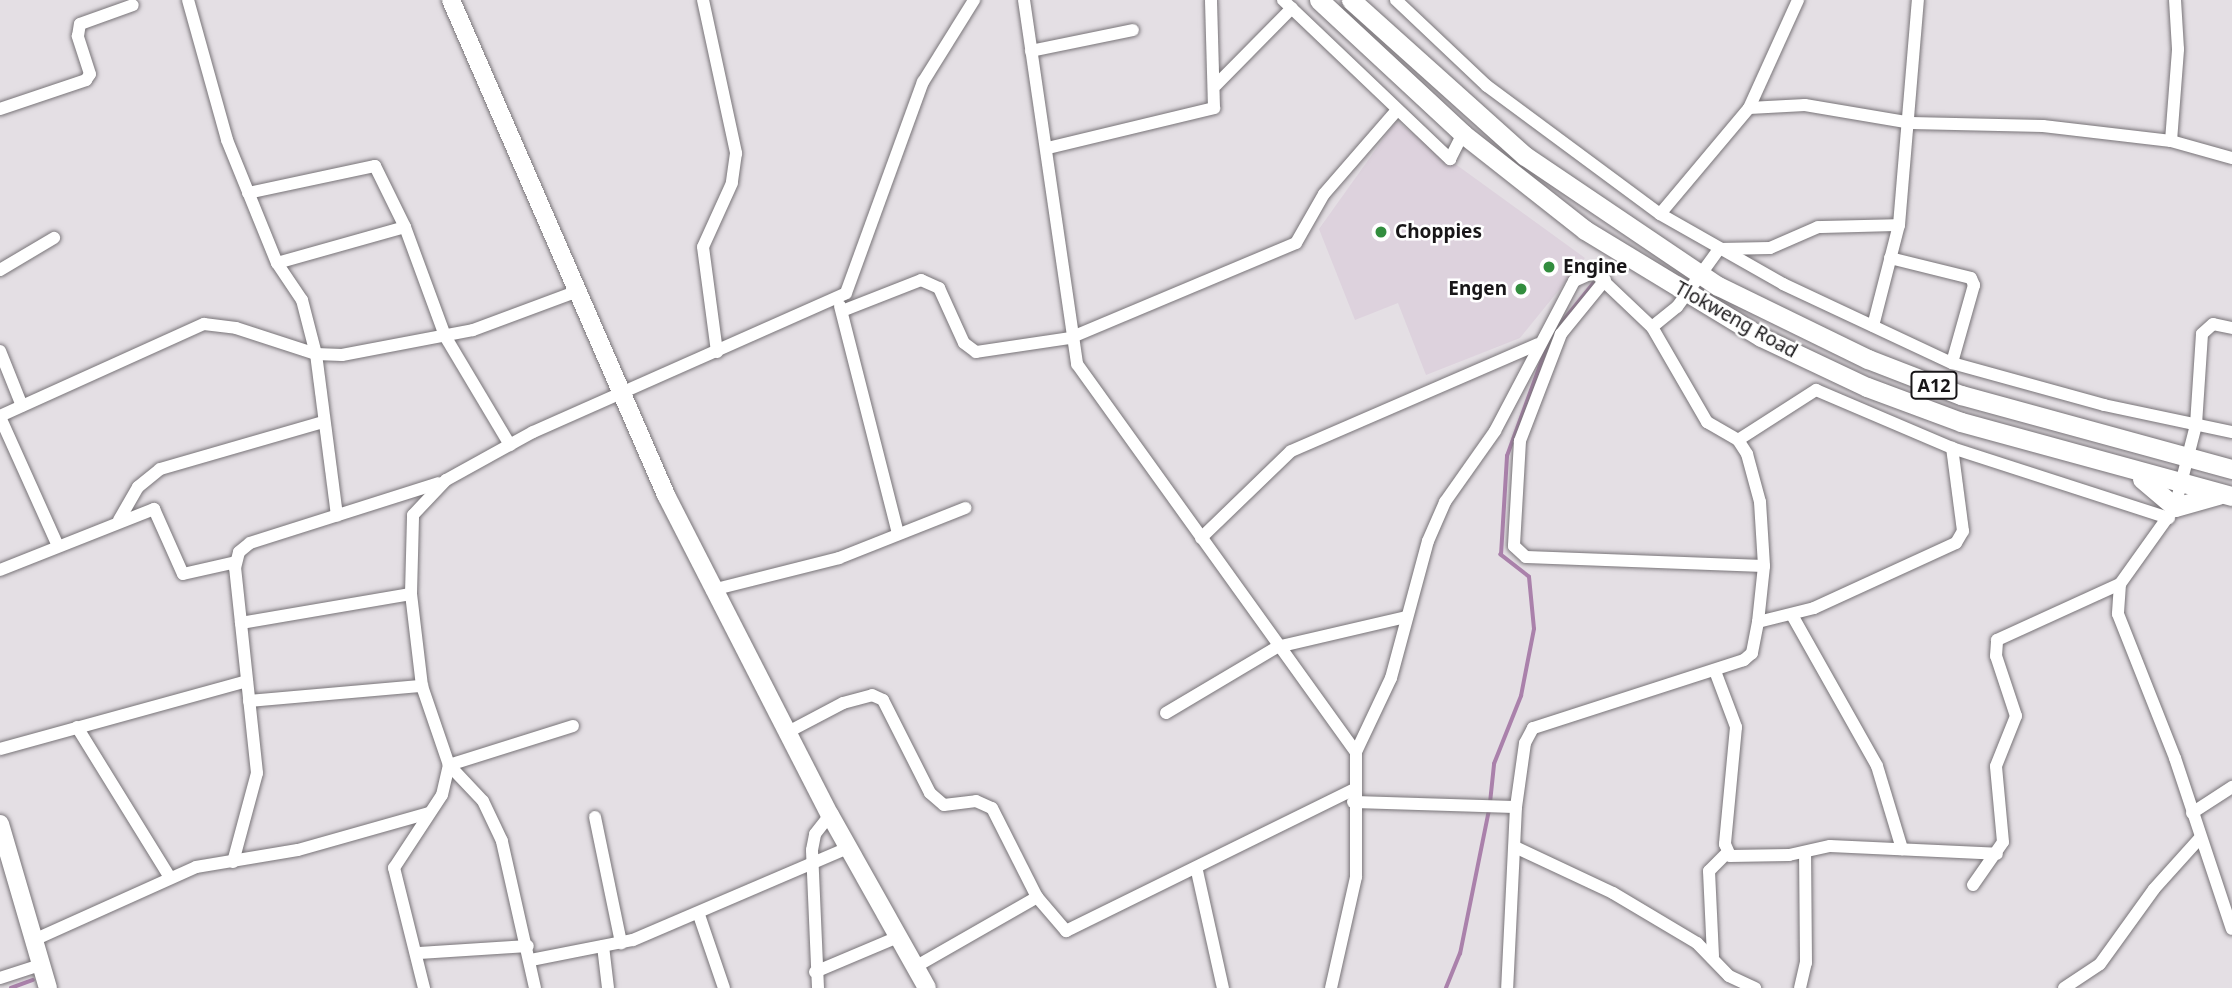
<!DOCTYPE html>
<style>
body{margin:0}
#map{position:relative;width:2232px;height:988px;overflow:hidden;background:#e4dfe4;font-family:"Noto Sans",sans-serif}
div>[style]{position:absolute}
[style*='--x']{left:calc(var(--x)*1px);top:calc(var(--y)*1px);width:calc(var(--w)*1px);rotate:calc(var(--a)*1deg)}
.built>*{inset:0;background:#ddd2dd}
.stream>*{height:3.5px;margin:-1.75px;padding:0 1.75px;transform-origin:1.75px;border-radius:1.75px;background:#aa81ab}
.roads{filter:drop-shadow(0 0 2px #787478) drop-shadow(0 0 2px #787478)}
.street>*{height:12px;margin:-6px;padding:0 6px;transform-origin:6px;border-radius:6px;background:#fff}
.secondary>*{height:18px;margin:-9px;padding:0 9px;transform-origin:9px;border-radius:9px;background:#fff}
.primary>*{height:19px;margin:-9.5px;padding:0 9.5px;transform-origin:9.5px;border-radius:9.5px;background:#fff}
.dots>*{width:19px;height:19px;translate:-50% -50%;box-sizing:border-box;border:4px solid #fff;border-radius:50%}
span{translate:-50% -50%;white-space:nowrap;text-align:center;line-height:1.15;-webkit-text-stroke:5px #fff;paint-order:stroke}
.shield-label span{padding:2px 5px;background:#fff;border:2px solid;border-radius:5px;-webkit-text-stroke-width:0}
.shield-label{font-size:18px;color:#181618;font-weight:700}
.poi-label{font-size:19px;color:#181618;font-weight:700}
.left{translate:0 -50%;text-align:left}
.right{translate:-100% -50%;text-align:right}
.street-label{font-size:19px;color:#181618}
</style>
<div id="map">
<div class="built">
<i style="clip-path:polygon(1396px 121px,1585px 258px,1520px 338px,1426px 375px,1398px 303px,1355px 320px,1319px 229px)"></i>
</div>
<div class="stream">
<i style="--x:1490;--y:803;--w:39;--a:-84"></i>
<i style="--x:1494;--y:764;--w:73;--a:-68.3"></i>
<i style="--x:1521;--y:696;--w:68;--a:-79"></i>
<i style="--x:1534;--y:629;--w:52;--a:-95.5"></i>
<i style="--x:1529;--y:577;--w:36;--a:-142"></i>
<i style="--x:1501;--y:555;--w:99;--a:-86.5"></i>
<i style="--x:1507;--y:456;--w:128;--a:-69.9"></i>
<i style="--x:1551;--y:336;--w:67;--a:-51.1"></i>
<i style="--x:11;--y:988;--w:23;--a:-20"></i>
<i style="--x:1446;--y:988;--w:37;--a:-68"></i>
<i style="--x:1460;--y:954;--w:147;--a:-78.6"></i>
</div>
<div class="roads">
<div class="street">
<i style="--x:188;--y:0;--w:145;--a:74.4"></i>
<i style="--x:227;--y:140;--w:133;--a:67.9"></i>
<i style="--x:277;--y:263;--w:45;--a:56"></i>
<i style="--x:302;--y:300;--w:56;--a:75.5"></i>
<i style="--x:316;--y:354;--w:163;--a:82.6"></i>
<i style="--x:703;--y:0;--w:157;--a:77.8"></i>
<i style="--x:736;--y:153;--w:30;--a:98"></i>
<i style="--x:732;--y:183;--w:70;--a:114.4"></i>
<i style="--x:703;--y:247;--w:106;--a:82.4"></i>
<i style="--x:1024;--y:0;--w:368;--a:81.7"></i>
<i style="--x:1077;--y:364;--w:478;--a:54.3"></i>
<i style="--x:1283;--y:0;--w:231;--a:43.6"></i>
<i style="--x:1450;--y:159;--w:28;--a:-63"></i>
<i style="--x:1396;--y:0;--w:125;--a:43.4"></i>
<i style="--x:1487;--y:86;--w:215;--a:36.5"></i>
<i style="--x:1660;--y:214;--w:142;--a:29.6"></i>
<i style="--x:1783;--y:284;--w:187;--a:25.1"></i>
<i style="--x:1952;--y:363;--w:158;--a:15.4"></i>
<i style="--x:2104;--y:405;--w:131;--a:11.9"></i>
<i style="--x:1031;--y:51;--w:104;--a:-11.6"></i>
<i style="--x:1216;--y:85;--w:108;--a:-45.4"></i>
<i style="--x:1749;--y:108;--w:56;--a:-3.1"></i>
<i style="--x:1805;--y:105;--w:108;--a:9.6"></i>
<i style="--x:1911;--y:123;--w:132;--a:1.3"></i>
<i style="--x:2043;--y:126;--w:129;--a:6.7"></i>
<i style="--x:2171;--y:141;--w:63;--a:15.6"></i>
<i style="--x:0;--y:109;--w:91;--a:-18.6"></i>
<i style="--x:86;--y:80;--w:7;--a:-56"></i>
<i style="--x:90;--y:74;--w:40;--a:-108"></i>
<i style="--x:78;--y:36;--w:12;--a:-81"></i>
<i style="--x:80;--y:24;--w:56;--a:-19.7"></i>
<i style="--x:2171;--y:141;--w:92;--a:-85.6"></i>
<i style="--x:2178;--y:49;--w:49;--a:-93.5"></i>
<i style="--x:1048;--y:148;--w:171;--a:-13.5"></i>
<i style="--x:1214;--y:108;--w:108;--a:-91.6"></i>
<i style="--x:248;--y:193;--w:130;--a:-12"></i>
<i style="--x:375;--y:166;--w:68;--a:63.8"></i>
<i style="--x:1660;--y:214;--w:138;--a:-50"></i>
<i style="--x:1749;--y:108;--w:119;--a:-65.6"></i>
<i style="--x:1890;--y:258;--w:83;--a:13.9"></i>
<i style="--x:1971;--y:278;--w:8;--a:67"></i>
<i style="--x:1974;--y:285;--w:81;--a:105.8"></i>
<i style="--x:277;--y:263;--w:133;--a:-15.7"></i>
<i style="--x:405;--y:227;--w:116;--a:69.8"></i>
<i style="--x:445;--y:336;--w:127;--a:59.2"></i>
<i style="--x:0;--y:270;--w:63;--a:-30.7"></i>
<i style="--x:1605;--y:280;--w:70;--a:129.2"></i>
<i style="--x:1561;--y:334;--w:115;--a:111"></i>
<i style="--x:1520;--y:441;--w:105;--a:93.3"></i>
<i style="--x:1514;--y:546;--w:16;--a:43"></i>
<i style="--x:1526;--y:557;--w:238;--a:2.2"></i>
<i style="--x:840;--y:306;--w:234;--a:75.7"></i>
<i style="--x:842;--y:311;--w:85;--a:-21.4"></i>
<i style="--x:921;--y:280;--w:20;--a:24"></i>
<i style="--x:939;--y:288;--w:60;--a:65.6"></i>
<i style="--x:964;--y:343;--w:15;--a:37"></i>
<i style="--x:976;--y:352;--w:95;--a:-8.5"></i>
<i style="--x:1070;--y:338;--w:245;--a:-22.8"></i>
<i style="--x:1296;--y:243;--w:56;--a:-60.3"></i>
<i style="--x:1324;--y:194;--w:111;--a:-49"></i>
<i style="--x:1873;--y:326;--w:104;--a:-75.6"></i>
<i style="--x:1899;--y:225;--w:226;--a:-85.2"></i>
<i style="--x:1652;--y:327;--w:32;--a:-39"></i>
<i style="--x:1677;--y:307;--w:72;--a:-54.1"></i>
<i style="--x:1719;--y:249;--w:51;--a:-1.1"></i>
<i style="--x:1770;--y:248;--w:52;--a:-23.6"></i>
<i style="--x:1818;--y:227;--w:81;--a:-1.4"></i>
<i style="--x:2232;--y:328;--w:19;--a:-168"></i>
<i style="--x:2213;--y:324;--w:15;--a:138"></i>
<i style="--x:2202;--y:334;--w:91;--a:93.8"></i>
<i style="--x:2196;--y:425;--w:85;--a:104.4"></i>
<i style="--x:2175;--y:507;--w:95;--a:125.5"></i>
<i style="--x:2120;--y:584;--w:30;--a:94"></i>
<i style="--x:2118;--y:614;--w:155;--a:68.4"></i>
<i style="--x:2175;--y:758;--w:180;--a:71.6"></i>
<i style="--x:0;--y:351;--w:59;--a:68.2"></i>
<i style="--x:0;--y:416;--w:224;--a:-24.3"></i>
<i style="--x:204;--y:324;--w:32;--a:7"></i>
<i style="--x:236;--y:328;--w:84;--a:18"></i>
<i style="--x:316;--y:354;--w:26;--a:2"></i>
<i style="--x:342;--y:355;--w:133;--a:-10.8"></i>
<i style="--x:473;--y:330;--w:112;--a:-20.4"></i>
<i style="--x:0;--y:417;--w:141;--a:65.8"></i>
<i style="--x:1738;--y:440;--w:93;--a:-32.7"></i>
<i style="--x:1816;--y:390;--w:148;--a:23.1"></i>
<i style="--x:1952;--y:448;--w:228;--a:17.9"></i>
<i style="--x:119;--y:520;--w:38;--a:-60"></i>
<i style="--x:138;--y:487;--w:28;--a:-39"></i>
<i style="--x:160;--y:469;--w:170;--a:-16.1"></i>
<i style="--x:1201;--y:538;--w:125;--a:-44"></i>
<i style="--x:1291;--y:451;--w:269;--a:-23.4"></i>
<i style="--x:0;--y:570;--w:166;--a:-21.6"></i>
<i style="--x:154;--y:509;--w:71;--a:66"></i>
<i style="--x:183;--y:574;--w:54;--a:-12.8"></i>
<i style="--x:712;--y:590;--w:131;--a:-14.1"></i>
<i style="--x:839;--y:558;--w:136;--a:-21.6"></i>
<i style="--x:1792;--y:615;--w:173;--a:60.6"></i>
<i style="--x:1877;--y:766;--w:87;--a:73.2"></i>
<i style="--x:1758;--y:622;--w:58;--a:-14"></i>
<i style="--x:1814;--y:608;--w:156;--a:-24.6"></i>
<i style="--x:1956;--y:543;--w:14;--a:-60"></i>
<i style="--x:1963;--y:531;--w:84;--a:-97.5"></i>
<i style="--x:241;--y:623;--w:172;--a:-9.7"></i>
<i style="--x:1715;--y:671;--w:60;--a:69.4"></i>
<i style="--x:1736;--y:727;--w:118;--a:95.4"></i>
<i style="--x:1725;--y:844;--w:13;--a:67"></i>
<i style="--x:1730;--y:856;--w:59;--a:-1"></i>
<i style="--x:1789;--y:855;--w:42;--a:-12.4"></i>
<i style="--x:1830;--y:846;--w:167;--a:2.7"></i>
<i style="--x:249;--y:701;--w:174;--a:-5"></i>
<i style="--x:1166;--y:713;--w:129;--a:-30.7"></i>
<i style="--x:1277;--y:647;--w:132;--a:-13.1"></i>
<i style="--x:77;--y:727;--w:175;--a:58.3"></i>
<i style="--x:788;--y:732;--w:62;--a:-27.8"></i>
<i style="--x:843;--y:703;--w:30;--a:-15"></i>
<i style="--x:872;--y:695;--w:12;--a:24"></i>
<i style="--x:883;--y:700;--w:104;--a:63.2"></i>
<i style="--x:930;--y:793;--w:18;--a:41"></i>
<i style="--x:944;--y:805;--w:32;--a:-7"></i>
<i style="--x:976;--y:801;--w:17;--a:24"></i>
<i style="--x:992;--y:808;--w:100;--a:63.2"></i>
<i style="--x:1037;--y:897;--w:45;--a:49.5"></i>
<i style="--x:1066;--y:931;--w:319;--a:-26.2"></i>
<i style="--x:0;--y:749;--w:256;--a:-15.4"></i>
<i style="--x:1353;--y:802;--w:163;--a:1.8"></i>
<i style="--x:2192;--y:813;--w:48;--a:-33"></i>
<i style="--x:595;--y:817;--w:129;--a:78.3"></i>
<i style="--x:1515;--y:847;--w:108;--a:25.1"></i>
<i style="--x:1613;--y:893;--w:98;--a:30.8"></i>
<i style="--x:1697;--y:943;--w:46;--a:45.9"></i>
<i style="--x:1729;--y:976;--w:29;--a:25"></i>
<i style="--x:233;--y:862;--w:92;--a:-74.9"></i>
<i style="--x:257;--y:773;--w:206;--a:-96.1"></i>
<i style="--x:235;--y:568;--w:16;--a:-76"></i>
<i style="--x:239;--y:552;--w:14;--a:-39"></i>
<i style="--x:250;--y:543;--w:198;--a:-17.6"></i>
<i style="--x:1197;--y:871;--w:120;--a:77.5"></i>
<i style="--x:1973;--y:885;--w:52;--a:-55.1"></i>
<i style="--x:2003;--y:842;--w:76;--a:-95.3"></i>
<i style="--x:1996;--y:766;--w:54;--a:-68.2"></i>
<i style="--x:2016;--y:716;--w:63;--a:-108.4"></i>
<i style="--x:1996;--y:656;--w:16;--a:-86"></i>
<i style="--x:1997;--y:640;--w:135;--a:-24.5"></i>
<i style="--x:699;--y:915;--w:77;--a:71.1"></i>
<i style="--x:36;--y:939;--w:175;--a:-24.2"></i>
<i style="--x:196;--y:867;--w:103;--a:-9.5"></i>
<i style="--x:298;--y:850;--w:136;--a:-15.8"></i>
<i style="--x:603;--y:946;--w:42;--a:83.2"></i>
<i style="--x:419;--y:953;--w:109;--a:-3.7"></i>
<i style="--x:1713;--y:956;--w:85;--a:-92.7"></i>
<i style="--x:1709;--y:871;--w:25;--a:-45"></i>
<i style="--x:531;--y:960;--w:104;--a:-11.1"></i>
<i style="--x:633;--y:940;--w:234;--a:-23.2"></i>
<i style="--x:915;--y:967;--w:141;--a:-29.8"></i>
<i style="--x:815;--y:972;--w:90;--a:-22.9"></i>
<i style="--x:0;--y:978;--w:45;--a:-18"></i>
<i style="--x:424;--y:988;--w:124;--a:-104"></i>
<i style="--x:394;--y:868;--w:87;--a:-56.7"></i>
<i style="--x:442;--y:795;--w:31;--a:-77"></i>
<i style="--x:449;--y:765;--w:83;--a:-108.9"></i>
<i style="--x:422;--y:686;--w:93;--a:-96.8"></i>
<i style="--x:411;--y:594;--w:79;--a:-88.5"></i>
<i style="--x:413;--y:515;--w:48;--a:-46.7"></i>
<i style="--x:446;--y:480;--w:99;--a:-28.9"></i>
<i style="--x:533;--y:432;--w:342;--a:-23.9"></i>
<i style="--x:846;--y:293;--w:225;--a:-70"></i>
<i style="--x:923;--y:82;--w:97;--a:-58.1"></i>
<i style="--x:535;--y:988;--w:151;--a:-102.7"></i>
<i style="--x:502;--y:841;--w:44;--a:-115.4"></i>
<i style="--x:483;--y:801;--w:50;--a:-133.4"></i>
<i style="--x:449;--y:765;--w:130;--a:-17.5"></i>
<i style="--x:818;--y:988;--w:138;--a:-92.5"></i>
<i style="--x:812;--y:850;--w:16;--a:-79"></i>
<i style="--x:815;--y:834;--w:24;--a:-52"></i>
<i style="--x:1331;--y:988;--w:114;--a:-77.3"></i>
<i style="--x:1356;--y:877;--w:125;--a:-90"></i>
<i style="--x:1356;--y:752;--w:82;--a:-64.7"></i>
<i style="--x:1391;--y:678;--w:142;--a:-74.9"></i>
<i style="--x:1428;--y:541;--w:43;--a:-66.4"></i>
<i style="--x:1445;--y:502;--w:87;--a:-54.8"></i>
<i style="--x:1495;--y:431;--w:170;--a:-62.2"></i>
<i style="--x:1574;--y:281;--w:22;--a:-24"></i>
<i style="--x:1594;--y:272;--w:80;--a:43.5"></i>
<i style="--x:1652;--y:327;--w:110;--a:59.9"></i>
<i style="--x:1707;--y:422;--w:36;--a:30"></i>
<i style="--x:1738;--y:440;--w:17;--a:57"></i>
<i style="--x:1747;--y:454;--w:50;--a:74.8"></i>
<i style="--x:1760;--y:502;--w:64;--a:86.4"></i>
<i style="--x:1764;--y:566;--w:56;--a:96.1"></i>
<i style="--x:1758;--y:622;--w:32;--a:101"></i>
<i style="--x:1752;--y:653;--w:11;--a:139"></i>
<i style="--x:1744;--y:660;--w:222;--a:162.1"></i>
<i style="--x:1533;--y:728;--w:17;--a:118"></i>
<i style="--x:1525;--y:743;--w:65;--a:98"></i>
<i style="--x:1516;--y:807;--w:181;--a:92.8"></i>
<i style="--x:1800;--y:988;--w:26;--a:-77"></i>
<i style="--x:1806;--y:963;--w:111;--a:-90.5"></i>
<i style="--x:2064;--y:988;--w:43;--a:-33.7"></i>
<i style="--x:2100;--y:964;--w:92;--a:-54.2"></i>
<i style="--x:2154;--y:889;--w:69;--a:-48"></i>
</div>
<div class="secondary">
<i style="--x:451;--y:0;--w:540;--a:66.52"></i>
<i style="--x:666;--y:495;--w:360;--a:62.9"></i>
<i style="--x:830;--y:815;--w:198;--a:60.7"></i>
<i style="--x:0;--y:824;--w:171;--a:73.7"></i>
</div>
<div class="primary">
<i style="--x:1319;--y:0;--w:197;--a:42.9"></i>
<i style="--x:1463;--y:134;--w:155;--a:38.2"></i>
<i style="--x:1585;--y:230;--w:206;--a:31.3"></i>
<i style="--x:1761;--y:337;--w:117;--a:25.3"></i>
<i style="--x:1867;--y:387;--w:100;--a:20.4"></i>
<i style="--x:1961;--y:422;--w:281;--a:15.3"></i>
<i style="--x:1351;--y:0;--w:234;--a:41.9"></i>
<i style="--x:1525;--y:156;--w:233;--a:34"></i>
<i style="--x:1718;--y:286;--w:167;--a:26"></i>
<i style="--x:1868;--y:359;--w:100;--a:21.2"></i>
<i style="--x:1961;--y:395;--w:281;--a:15.3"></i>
<i style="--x:2142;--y:479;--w:43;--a:40.3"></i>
<i style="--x:2175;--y:507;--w:45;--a:-15.6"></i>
</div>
</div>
<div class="dots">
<i style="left:1381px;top:232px;background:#328d3e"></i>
<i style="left:1549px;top:267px;background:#328d3e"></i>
<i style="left:1521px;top:289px;background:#328d3e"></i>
</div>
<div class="shield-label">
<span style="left:1934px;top:385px">A12</span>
</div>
<div class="poi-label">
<span class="left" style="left:1395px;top:232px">Choppies</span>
<span class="left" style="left:1563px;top:267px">Engine</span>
<span class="right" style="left:1507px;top:289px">Engen</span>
</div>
<div class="street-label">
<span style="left:1736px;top:320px;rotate:29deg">Tlokweng Road</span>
</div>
</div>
